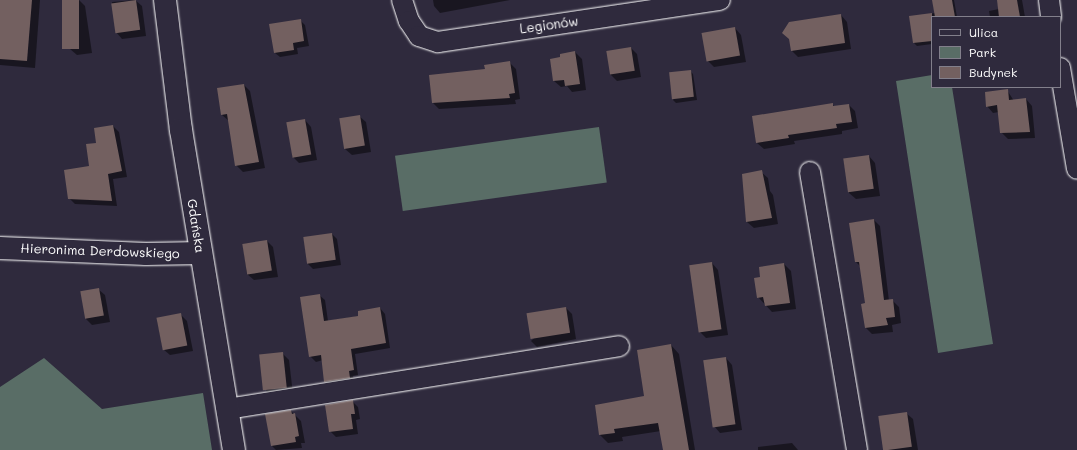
<!DOCTYPE html>
<meta charset="utf-8">
<style>
body{margin:0}
#map{position:relative;width:1077px;height:450px;overflow:hidden;background:#2f2a3d;font-family:Mali,sans-serif}
div>[style]{position:absolute}
[style*='--x']{left:calc(var(--x)*1px);top:calc(var(--y)*1px);width:calc(var(--w)*1px);rotate:calc(var(--a)*1deg)}
.green>*{inset:0;background:#596d66;transform-origin:0 0}
.shadow>*{inset:0;background:#0007}
.building>*{inset:0;background:#736060;transform-origin:0 0}
.roads{filter:drop-shadow(0 0 1px #fff) drop-shadow(0 0 1px #fff)}
.minor>*{height:20px;margin:-10px;padding:0 10px;transform-origin:10px;border-radius:10px;background:#2f2a3d}
.tertiary>*{height:22px;margin:-11px;padding:0 11px;transform-origin:11px;border-radius:11px;background:#2f2a3d}
.secondary>*{height:22px;margin:-11px;padding:0 11px;transform-origin:11px;border-radius:11px;background:#2f2a3d}
span{translate:-50% -50%;white-space:nowrap;text-align:center;line-height:1.15;-webkit-text-stroke:3px #2f2a3d;paint-order:stroke}
.street-label{font-size:13px;color:#fff}
.legend{position:absolute;left:931px;top:16px;width:130px;height:72px;box-sizing:border-box;background:#2f2a3d;border:1px solid #827f8b;margin:0;padding:5px 7px;list-style:none;font-size:12px;color:#fff}
.legend li{display:flex;align-items:center;gap:8px;height:20px}
.legend b{width:20px;border:1px solid #827f8b}
</style>
<div id="map">
<div class="green">
<i style="clip-path:polygon(932px 75px,932px 87px,952px 87px,993px 344px,938px 353px,896px 81px)"></i>
<i style="left:599px;top:127px;width:56px;height:206px;rotate:82deg"></i>
<i style="clip-path:polygon(44px 358px,102px 409px,203px 393px,212px 450px,0 450px,0 387px)"></i>
</div>
<div class="shadow">
<i style="clip-path:polygon(0 0,40px 0,35px 68px,0 65px)"></i>
<i style="clip-path:polygon(75px 0,79px 0,85px 6px,92px 53px,77px 55px,70px 49px)"></i>
<i style="clip-path:polygon(135px 0,142px 6px,146px 36px,122px 39px,116px 32px,112px 2px)"></i>
<i style="clip-path:polygon(433px 0,510px 0,440px 13px,434px 6px)"></i>
<i style="clip-path:polygon(933px 0,954px 0,957px 17px,932px 17px,932px 44px,917px 46px,914px 43px,910px 17px,935px 13px)"></i>
<i style="clip-path:polygon(998px 0,1022px 0,1025px 17px,990px 17px,989px 11px,999px 9px)"></i>
<i style="clip-path:polygon(841px 15px,847px 22px,851px 49px,798px 57px,792px 51px)"></i>
<i style="clip-path:polygon(300px 20px,305px 25px,309px 46px,297px 48px,298px 54px,280px 57px,275px 53px)"></i>
<i style="clip-path:polygon(735px 28px,741px 35px,746px 62px,714px 67px,708px 61px)"></i>
<i style="clip-path:polygon(631px 48px,637px 54px,641px 77px,617px 81px,610px 74px)"></i>
<i style="clip-path:polygon(575px 52px,582px 59px,586px 90px,572px 92px,567px 86px,561px 87px,554px 81px)"></i>
<i style="clip-path:polygon(509px 62px,516px 69px,520px 99px,515px 100px,516px 104px,439px 109px,433px 103px,486px 70px)"></i>
<i style="clip-path:polygon(690px 71px,693px 74px,697px 100px,676px 103px,673px 100px)"></i>
<i style="clip-path:polygon(244px 85px,250px 91px,265px 168px,243px 172px,236px 165px,229px 121px,222px 115px)"></i>
<i style="clip-path:polygon(1007px 90px,1014px 101px,1026px 99px,1032px 106px,1035px 138px,1008px 139px,1001px 132px,999px 112px,993px 113px,987px 106px)"></i>
<i style="clip-path:polygon(832px 104px,835px 107px,849px 105px,855px 111px,858px 128px,842px 131px,842px 134px,794px 141px,795px 144px,764px 149px,757px 143px)"></i>
<i style="clip-path:polygon(359px 116px,366px 122px,371px 152px,352px 155px,345px 149px)"></i>
<i style="clip-path:polygon(305px 120px,311px 127px,317px 160px,299px 163px,292px 156px)"></i>
<i style="clip-path:polygon(113px 126px,119px 132px,127px 177px,113px 179px,117px 206px,75px 204px,69px 198px,90px 167px,97px 144px)"></i>
<i style="clip-path:polygon(869px 156px,875px 163px,880px 196px,856px 199px,849px 193px,844px 160px)"></i>
<i style="clip-path:polygon(761px 172px,768px 178px,770px 191px,773px 195px,778px 224px,754px 228px,747px 222px)"></i>
<i style="clip-path:polygon(874px 220px,880px 226px,889px 301px,892px 300px,899px 307px,901px 323px,892px 325px,893px 332px,872px 334px,866px 328px,862px 305px,866px 304px,861px 267px,856px 262px,850px 223px)"></i>
<i style="clip-path:polygon(332px 234px,337px 239px,341px 265px,313px 269px,308px 264px,304px 238px)"></i>
<i style="clip-path:polygon(267px 241px,273px 247px,278px 277px,254px 280px,247px 274px,243px 244px)"></i>
<i style="clip-path:polygon(712px 263px,718px 270px,728px 335px,706px 338px,700px 332px)"></i>
<i style="clip-path:polygon(784px 264px,791px 271px,796px 309px,772px 312px,758px 297px,761px 278px)"></i>
<i style="clip-path:polygon(98px 289px,105px 295px,110px 322px,92px 325px,86px 319px)"></i>
<i style="clip-path:polygon(319px 295px,325px 300px,328px 321px,360px 316px,380px 308px,385px 314px,390px 348px,355px 354px,358px 375px,353px 376px,354px 383px,331px 387px,325px 381px,323px 360px,316px 362px,310px 356px)"></i>
<i style="clip-path:polygon(566px 308px,572px 314px,576px 339px,537px 347px,531px 341px)"></i>
<i style="clip-path:polygon(180px 314px,187px 321px,193px 351px,170px 355px,163px 349px,157px 319px)"></i>
<i style="clip-path:polygon(671px 345px,679px 354px,695px 450px,664px 450px,661px 431px,622px 437px,623px 441px,608px 443px,600px 435px,646px 397px)"></i>
<i style="clip-path:polygon(282px 353px,289px 360px,293px 394px,272px 397px,266px 391px)"></i>
<i style="clip-path:polygon(726px 358px,732px 365px,742px 430px,720px 433px,714px 426px)"></i>
<i style="clip-path:polygon(352px 401px,358px 407px,360px 419px,356px 420px,358px 434px,336px 437px,330px 431px)"></i>
<i style="clip-path:polygon(291px 411px,301px 421px,305px 443px,301px 443px,302px 448px,276px 450px,272px 446px)"></i>
<i style="clip-path:polygon(906px 413px,913px 419px,918px 450px,884px 450px,879px 417px)"></i>
<i style="clip-path:polygon(792px 443px,798px 450px,758px 450px,758px 447px)"></i>
</div>
<div class="building">
<i style="clip-path:polygon(0 0,32px 0,27px 61px,0 59px)"></i>
<i style="left:62px;top:0;width:17px;height:49px"></i>
<i style="left:136px;top:0;width:30px;height:25px;rotate:82deg"></i>
<i style="clip-path:polygon(932px 0,952px 0,955px 17px,935px 17px)"></i>
<i style="clip-path:polygon(997px 0,1017px 0,1020px 17px,999px 17px)"></i>
<i style="clip-path:polygon(932px 13px,932px 41px,913px 43px,909px 16px)"></i>
<i style="clip-path:polygon(841px 14px,845px 43px,791px 51px,789px 39px,782px 33px,789px 22px)"></i>
<i style="clip-path:polygon(301px 19px,304px 41px,293px 43px,294px 50px,274px 53px,269px 24px)"></i>
<i style="left:735px;top:27px;width:29px;height:34px;rotate:80deg"></i>
<i style="left:631px;top:47px;width:24px;height:25px;rotate:81deg"></i>
<i style="clip-path:polygon(575px 51px,580px 84px,565px 86px,564px 80px,553px 81px,550px 59px,560px 57px,560px 54px)"></i>
<i style="clip-path:polygon(510px 61px,515px 93px,509px 94px,510px 98px,432px 103px,429px 75px,485px 69px,484px 65px)"></i>
<i style="left:691px;top:70px;width:27px;height:22px;rotate:84deg"></i>
<i style="clip-path:polygon(244px 84px,259px 162px,235px 166px,227px 114px,221px 115px,217px 88px)"></i>
<i style="clip-path:polygon(1008px 89px,1009px 100px,1026px 98px,1030px 132px,1000px 133px,997px 105px,986px 107px,985px 92px)"></i>
<i style="clip-path:polygon(833px 103px,833px 106px,849px 104px,852px 122px,836px 124px,837px 128px,788px 135px,789px 138px,756px 143px,752px 116px)"></i>
<i style="left:360px;top:115px;width:31px;height:21px;rotate:81deg"></i>
<i style="left:305px;top:119px;width:36px;height:19px;rotate:80deg"></i>
<i style="clip-path:polygon(113px 125px,122px 171px,108px 174px,112px 201px,68px 199px,64px 170px,89px 166px,86px 144px,96px 143px,94px 128px)"></i>
<i style="left:869px;top:155px;width:34px;height:26px;rotate:82deg"></i>
<i style="clip-path:polygon(762px 170px,772px 218px,746px 222px,742px 174px)"></i>
<i style="clip-path:polygon(874px 219px,884px 300px,893px 299px,895px 317px,886px 318px,888px 325px,865px 328px,861px 304px,865px 303px,859px 262px,855px 262px,849px 223px)"></i>
<i style="left:332px;top:233px;width:27px;height:29px;rotate:82deg"></i>
<i style="left:267px;top:240px;width:31px;height:25px;rotate:81deg"></i>
<i style="left:712px;top:262px;width:68px;height:23px;rotate:82deg"></i>
<i style="clip-path:polygon(784px 263px,790px 303px,765px 306px,763px 297px,757px 298px,754px 278px,760px 277px,759px 267px)"></i>
<i style="left:99px;top:288px;width:28px;height:19px;rotate:80deg"></i>
<i style="clip-path:polygon(320px 294px,324px 321px,358px 316px,358px 311px,380px 307px,386px 343px,351px 349px,354px 370px,349px 371px,350px 378px,324px 382px,321px 355px,309px 357px,300px 297px)"></i>
<i style="left:566px;top:307px;width:26px;height:40px;rotate:81deg"></i>
<i style="left:181px;top:313px;width:33px;height:25px;rotate:79deg"></i>
<i style="clip-path:polygon(671px 344px,689px 450px,663px 450px,658px 423px,614px 429px,615px 433px,599px 435px,595px 405px,644px 396px,637px 350px)"></i>
<i style="left:283px;top:352px;width:36px;height:24px;rotate:84deg"></i>
<i style="left:726px;top:357px;width:68px;height:23px;rotate:82deg"></i>
<i style="clip-path:polygon(353px 400px,355px 414px,351px 414px,353px 429px,329px 432px,325px 405px)"></i>
<i style="clip-path:polygon(291px 410px,292px 414px,295px 413px,299px 436px,295px 437px,296px 442px,271px 446px,265px 414px)"></i>
<i style="left:907px;top:412px;width:35px;height:29px;rotate:82deg"></i>
</div>
<div class="roads">
<div class="minor">
<i style="--x:402;--y:0;--w:22;--a:72"></i>
<i style="--x:409;--y:21;--w:18;--a:56"></i>
<i style="--x:419;--y:36;--w:20;--a:18"></i>
<i style="--x:438;--y:42;--w:285;--a:-8.5"></i>
<i style="--x:1049;--y:0;--w:17;--a:83"></i>
<i style="--x:1060;--y:68;--w:102;--a:80.4"></i>
<i style="--x:810;--y:172;--w:282;--a:80.4"></i>
<i style="--x:227;--y:409;--w:397;--a:-9.1"></i>
</div>
<div class="tertiary">
<i style="--x:0;--y:248;--w:146;--a:2.4"></i>
<i style="--x:146;--y:254;--w:55;--a:-1"></i>
</div>
<div class="secondary">
<i style="--x:165;--y:0;--w:131;--a:83"></i>
<i style="--x:181;--y:130;--w:324;--a:80.6"></i>
</div>
</div>
<div class="street-label">
<span style="left:549px;top:25px;rotate:-8deg">Legionów</span>
<span style="left:196px;top:226px;rotate:81deg">Gdańska</span>
<span style="left:100px;top:251px;rotate:2deg">Hieronima Derdowskiego</span>
</div>
<ul class="legend">
<li><b style="height:5px;background:#2f2a3d"></b>Ulica</li>
<li><b style="height:11px;background:#596d66"></b>Park</li>
<li><b style="height:11px;background:#736060"></b>Budynek</li>
</ul>
</div>
